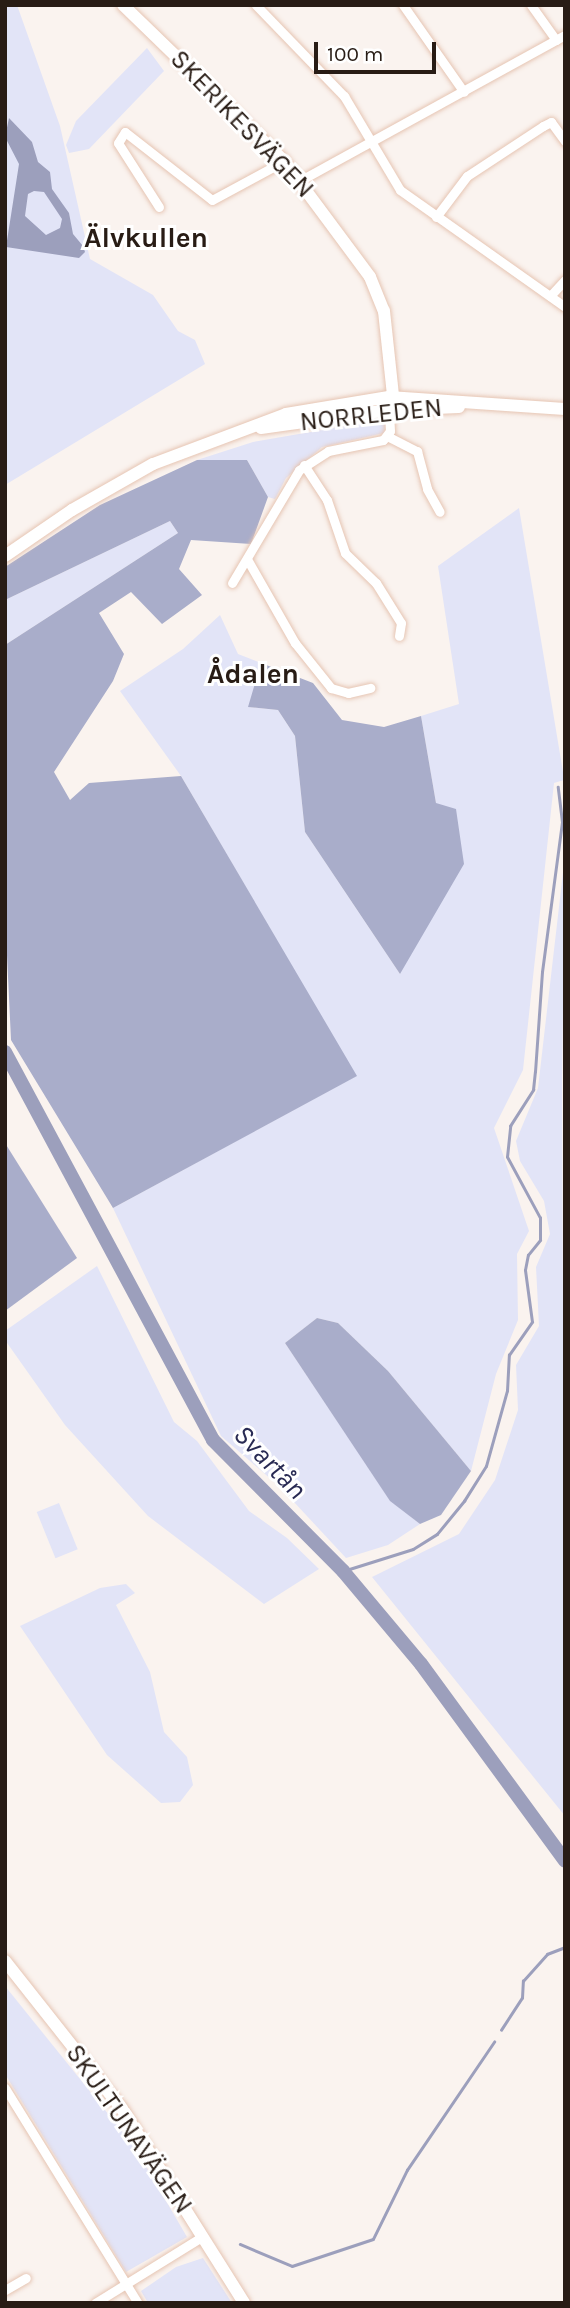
<!DOCTYPE html>
<meta charset="utf-8">
<style>
body{margin:0}
#map{position:relative;width:570px;height:2308px;overflow:hidden;background:#faf3ef;font-family:Karla,sans-serif}
div>[style]{position:absolute}
[style*='--x']{left:calc(var(--x)*1px);top:calc(var(--y)*1px);width:calc(var(--w)*1px);rotate:calc(var(--a)*1deg)}
.green>*{inset:0;background:#e2e4f7;transform-origin:0 0}
.forest>*{inset:0;background:#a9adca}
.water>*{inset:0;background:#9c9fbc}
.stream>*{height:2.5px;margin:-1.25px;padding:0 1.25px;transform-origin:1.25px;border-radius:1.25px;background:#9c9fbc}
.river>*{height:14px;margin:-7px;padding:0 7px;transform-origin:7px;border-radius:7px;background:#9c9fbc}
.roads{filter:drop-shadow(0 0 2px #e6c5b3) drop-shadow(0 0 2px #e6c5b3)}
.minor>*{height:9px;margin:-4.5px;padding:0 4.5px;transform-origin:4.5px;border-radius:4.5px;background:#fff}
.tertiary>*{height:12px;margin:-6px;padding:0 6px;transform-origin:6px;border-radius:6px;background:#fff}
.secondary>*{height:12px;margin:-6px;padding:0 6px;transform-origin:6px;border-radius:6px;background:#fff}
span{translate:-50% -50%;white-space:nowrap;text-align:center;line-height:1.15;-webkit-text-stroke:6px #fff;paint-order:stroke}
.street-label{font-size:26px;color:#281c15}
.neighbourhood-label{font-size:28px;color:#281c15;font-weight:700}
.water-label{font-size:28px;color:#282a53;font-style:italic}
.frame{position:absolute;inset:0;border:7px solid #281c15;pointer-events:none}
.scale{position:absolute;left:314px;top:42px;width:122px;height:32px;box-sizing:border-box;border:4px solid #281c15;border-top:0;padding-left:9px;font-size:21px;line-height:24px;white-space:nowrap;color:#281c15;-webkit-text-stroke:5px #fff;paint-order:stroke}
</style>
<div id="map">
<div class="green">
<i style="clip-path:polygon(5px 5px,17px 5px,60px 126px,90px 259px,153px 295px,178px 331px,195px 340px,205px 364px,5px 485px)"></i>
<i style="clip-path:polygon(147px 48px,164px 71px,89px 149px,69px 153px,66px 145px,76px 121px)"></i>
<i style="clip-path:polygon(386px 419px,384px 433px,322px 447px,286px 478px,275px 499px,268px 497px,247px 460px,197px 460px,253px 442px)"></i>
<i style="clip-path:polygon(519px 508px,565px 784px,564px 780px,554px 783px,523px 1070px,494px 1128px,529px 1231px,517px 1254px,518px 1320px,496px 1374px,471px 1471px,388px 1371px,338px 1323px,317px 1318px,285px 1343px,390px 1500px,420px 1524px,388px 1545px,346px 1558px,280px 1487px,221px 1436px,113px 1208px,356px 1076px,181px 776px,120px 691px,183px 649px,220px 615px,238px 654px,261px 663px,249px 707px,278px 710px,295px 736px,305px 832px,400px 974px,436px 803px,421px 716px,459px 704px,438px 566px)"></i>
<i style="clip-path:polygon(170px 521px,178px 533px,5px 645px,5px 600px)"></i>
<i style="clip-path:polygon(565px 855px,562px 1082px,565px 1816px,372px 1577px,459px 1534px,495px 1480px,518px 1410px,516px 1365px,539px 1326px,536px 1267px,550px 1234px,544px 1201px,520px 1161px,516px 1141px,538px 1088px)"></i>
<i style="clip-path:polygon(97px 1266px,174px 1422px,197px 1441px,249px 1511px,287px 1538px,319px 1569px,264px 1604px,148px 1516px,65px 1425px,5px 1340px,5px 1331px)"></i>
<i style="left:59px;top:1503px;width:50px;height:24px;rotate:68deg"></i>
<i style="clip-path:polygon(126px 1584px,135px 1593px,116px 1605px,150px 1672px,164px 1732px,187px 1757px,193px 1785px,180px 1802px,161px 1803px,107px 1755px,20px 1626px,100px 1588px)"></i>
<i style="clip-path:polygon(5px 1986px,134px 2146px,187px 2237px,126px 2272px,5px 2074px)"></i>
<i style="clip-path:polygon(203px 2258px,232px 2303px,148px 2303px,141px 2291px,176px 2267px)"></i>
</div>
<div class="forest">
<i style="clip-path:polygon(197px 460px,247px 460px,268px 497px,251px 544px,191px 540px,179px 569px,202px 595px,162px 624px,131px 592px,99px 613px,124px 654px,113px 681px,54px 772px,70px 800px,89px 783px,181px 776px,357px 1076px,113px 1208px,11px 1040px,5px 913px,5px 645px,178px 533px,170px 521px,5px 600px,5px 567px,100px 505px)"></i>
<i style="clip-path:polygon(261px 663px,313px 683px,342px 720px,384px 727px,421px 716px,436px 803px,456px 809px,464px 864px,400px 974px,305px 832px,295px 736px,278px 710px,248px 707px)"></i>
<i style="clip-path:polygon(5px 1143px,77px 1258px,5px 1311px)"></i>
<i style="clip-path:polygon(317px 1318px,338px 1323px,388px 1371px,471px 1471px,441px 1515px,420px 1524px,390px 1501px,285px 1343px)"></i>
</div>
<div class="water">
<i style="clip-path:polygon(evenodd,9px 118px,32px 142px,38px 162px,50px 172px,52px 189px,69px 213px,73px 234px,83px 246px,85px 252px,79px 258px,6px 247px,19px 164px,5px 137px,9px 118px,34px 191px,44px 192px,62px 219px,60px 228px,46px 235px,25px 216px,28px 194px,34px 191px)"></i>
</div>
<div class="stream">
<i style="--x:343;--y:1571;--w:73;--a:-17.4"></i>
<i style="--x:413;--y:1549;--w:28;--a:-32"></i>
<i style="--x:437;--y:1534;--w:43;--a:-50.7"></i>
<i style="--x:464;--y:1501;--w:41;--a:-57.8"></i>
<i style="--x:486;--y:1466;--w:78;--a:-74.4"></i>
<i style="--x:507;--y:1391;--w:36;--a:-87"></i>
<i style="--x:509;--y:1355;--w:40;--a:-55.1"></i>
<i style="--x:532;--y:1322;--w:52;--a:-97.7"></i>
<i style="--x:525;--y:1270;--w:15;--a:-79"></i>
<i style="--x:528;--y:1255;--w:19;--a:-51"></i>
<i style="--x:540;--y:1240;--w:22;--a:-90"></i>
<i style="--x:540;--y:1218;--w:69;--a:-118.4"></i>
<i style="--x:507;--y:1157;--w:31;--a:-84"></i>
<i style="--x:510;--y:1126;--w:43;--a:-57.4"></i>
<i style="--x:533;--y:1090;--w:18;--a:-84"></i>
<i style="--x:535;--y:1072;--w:100;--a:-86"></i>
<i style="--x:542;--y:972;--w:151;--a:-82.4"></i>
<i style="--x:562;--y:822;--w:35;--a:-97"></i>
<i style="--x:501;--y:2030;--w:38;--a:-57"></i>
<i style="--x:522;--y:1998;--w:17;--a:-87"></i>
<i style="--x:523;--y:1981;--w:36;--a:-48"></i>
<i style="--x:547;--y:1954;--w:19;--a:-21"></i>
<i style="--x:240;--y:2244;--w:56;--a:22.9"></i>
<i style="--x:292;--y:2266;--w:85;--a:-18.4"></i>
<i style="--x:373;--y:2239;--w:77;--a:-63.8"></i>
<i style="--x:407;--y:2170;--w:155;--a:-55.8"></i>
</div>
<div class="river">
<i style="--x:5;--y:1052;--w:440;--a:61.8"></i>
<i style="--x:213;--y:1440;--w:185;--a:45.2"></i>
<i style="--x:343;--y:1571;--w:121;--a:50"></i>
<i style="--x:421;--y:1664;--w:244;--a:53.8"></i>
</div>
<div class="roads">
<div class="minor">
<i style="--x:256;--y:5;--w:127;--a:46"></i>
<i style="--x:344;--y:96;--w:109;--a:59.2"></i>
<i style="--x:400;--y:190;--w:202;--a:35.3"></i>
<i style="--x:403;--y:5;--w:106;--a:55"></i>
<i style="--x:531;--y:5;--w:43;--a:54.5"></i>
<i style="--x:301;--y:180;--w:301;--a:-28.8"></i>
<i style="--x:159;--y:207;--w:76;--a:-122.6"></i>
<i style="--x:118;--y:143;--w:13;--a:-58"></i>
<i style="--x:125;--y:132;--w:110;--a:38"></i>
<i style="--x:212;--y:200;--w:82;--a:-28.4"></i>
<i style="--x:436;--y:217;--w:51;--a:-52.9"></i>
<i style="--x:467;--y:176;--w:91;--a:-33.3"></i>
<i style="--x:543;--y:126;--w:9;--a:-27"></i>
<i style="--x:551;--y:122;--w:24;--a:54"></i>
<i style="--x:550;--y:296;--w:22;--a:-47"></i>
<i style="--x:387;--y:436;--w:34;--a:27"></i>
<i style="--x:417;--y:451;--w:39;--a:75"></i>
<i style="--x:427;--y:489;--w:26;--a:61"></i>
<i style="--x:304;--y:465;--w:42;--a:56.7"></i>
<i style="--x:327;--y:500;--w:56;--a:71.2"></i>
<i style="--x:345;--y:553;--w:43;--a:44.1"></i>
<i style="--x:376;--y:583;--w:47;--a:58"></i>
<i style="--x:401;--y:623;--w:13;--a:99"></i>
<i style="--x:247;--y:559;--w:97;--a:60.3"></i>
<i style="--x:295;--y:643;--w:58;--a:51.3"></i>
<i style="--x:331;--y:688;--w:18;--a:16"></i>
<i style="--x:348;--y:693;--w:23;--a:-13"></i>
<i style="--x:232;--y:583;--w:131;--a:-59.3"></i>
<i style="--x:299;--y:470;--w:35;--a:-33"></i>
<i style="--x:328;--y:451;--w:56;--a:-11.3"></i>
<i style="--x:383;--y:440;--w:11;--a:-52"></i>
<i style="--x:390;--y:431;--w:21;--a:-93"></i>
<i style="--x:5;--y:2088;--w:253;--a:58.3"></i>
<i style="--x:5;--y:2290;--w:24;--a:-30"></i>
<i style="--x:95;--y:2303;--w:127;--a:-31.8"></i>
</div>
<div class="tertiary">
<i style="--x:123;--y:5;--w:224;--a:44.1"></i>
<i style="--x:284;--y:161;--w:144;--a:53.4"></i>
<i style="--x:370;--y:277;--w:37;--a:68"></i>
<i style="--x:384;--y:311;--w:95;--a:83.9"></i>
</div>
<div class="secondary">
<i style="--x:261;--y:428;--w:129;--a:-8"></i>
<i style="--x:389;--y:410;--w:70;--a:-2.5"></i>
<i style="--x:5;--y:556;--w:81;--a:-34.5"></i>
<i style="--x:72;--y:510;--w:93;--a:-29.6"></i>
<i style="--x:153;--y:464;--w:142;--a:-20.6"></i>
<i style="--x:286;--y:414;--w:104;--a:-9.4"></i>
<i style="--x:389;--y:397;--w:176;--a:3.9"></i>
<i style="--x:5;--y:1961;--w:189;--a:51.7"></i>
<i style="--x:122;--y:2109;--w:229;--a:57.8"></i>
</div>
</div>
<div class="street-label">
<span style="left:242px;top:124px;rotate:46deg">SKERIKESVÄGEN</span>
<span style="left:371px;top:415px;rotate:-6deg">NORRLEDEN</span>
<span style="left:129px;top:2129px;rotate:55deg">SKULTUNAVÄGEN</span>
</div>
<div class="neighbourhood-label">
<span style="left:146px;top:238px">Älvkullen</span>
<span style="left:253px;top:674px">Ådalen</span>
</div>
<div class="water-label">
<span style="left:270px;top:1462px;rotate:46deg">Svartån</span>
</div>
<div class="frame"></div>
<div class="scale">100 m</div>
</div>
